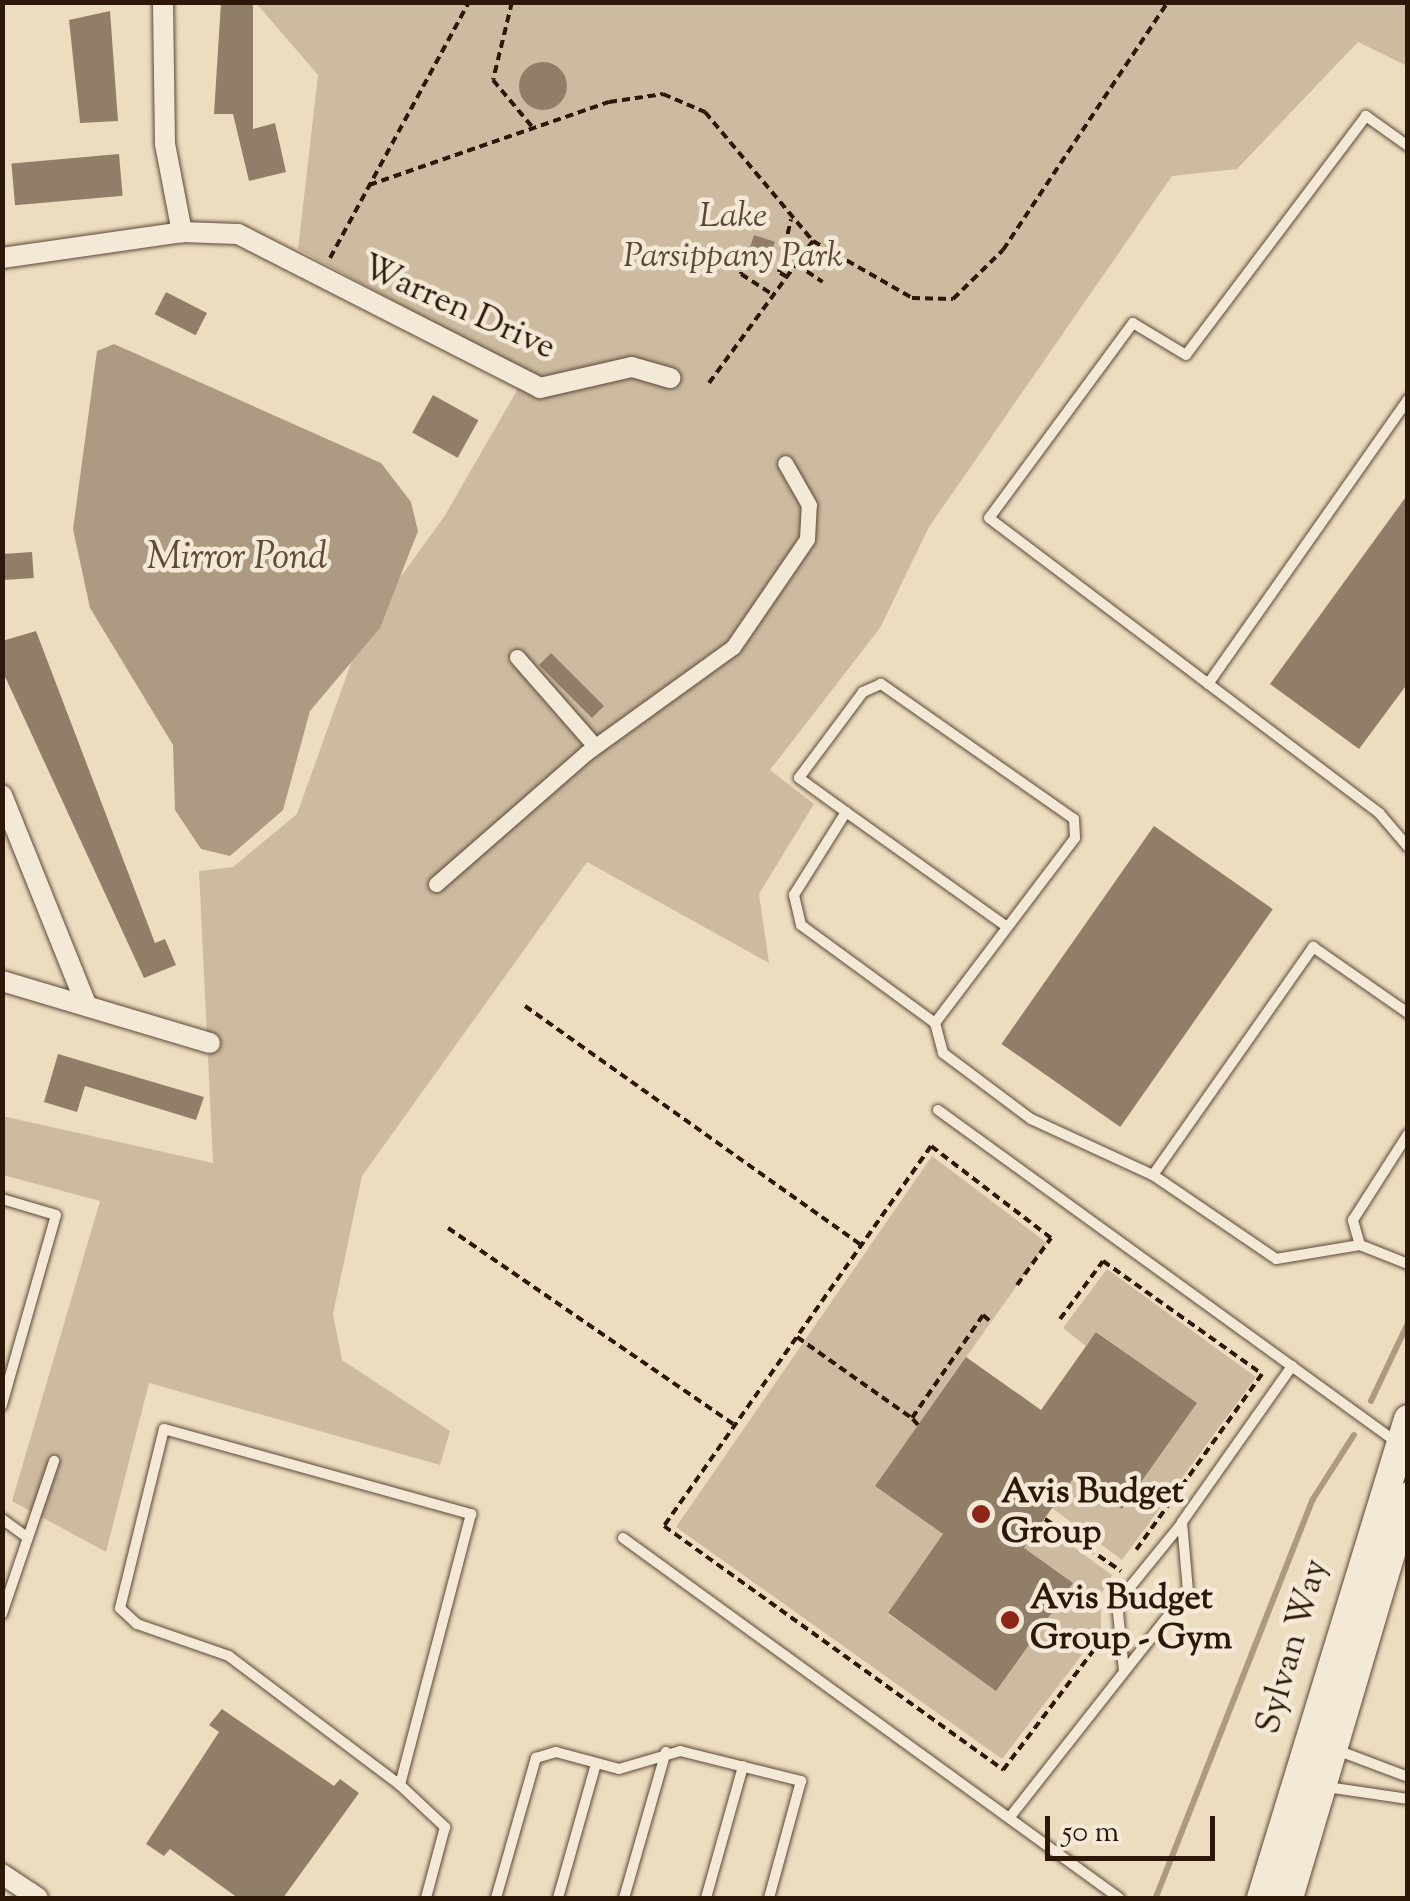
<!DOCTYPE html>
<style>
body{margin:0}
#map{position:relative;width:1410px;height:1901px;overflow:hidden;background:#edddc0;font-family:"Sorts Mill Goudy",serif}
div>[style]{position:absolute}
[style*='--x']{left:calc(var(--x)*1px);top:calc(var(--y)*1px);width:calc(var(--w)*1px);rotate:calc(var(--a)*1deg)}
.green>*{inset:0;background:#ccbba1}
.water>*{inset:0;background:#ac9a82}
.stream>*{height:6px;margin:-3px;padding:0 3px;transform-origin:3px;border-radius:3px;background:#ac9a82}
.building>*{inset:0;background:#917e68;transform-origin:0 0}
.round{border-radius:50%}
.path>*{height:4px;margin-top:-2px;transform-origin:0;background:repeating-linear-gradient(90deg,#2d1709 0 8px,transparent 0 13px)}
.roads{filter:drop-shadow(0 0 2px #5d4837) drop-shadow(0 0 2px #5d4837)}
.service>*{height:10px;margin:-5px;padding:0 5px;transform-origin:5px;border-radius:5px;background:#f3e9d6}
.pedestrian>*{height:15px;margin:-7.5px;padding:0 7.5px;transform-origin:7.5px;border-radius:7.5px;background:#f3e9d6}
.minor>*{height:20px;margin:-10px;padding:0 10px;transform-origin:10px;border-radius:10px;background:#f3e9d6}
.tertiary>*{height:28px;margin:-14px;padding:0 14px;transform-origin:14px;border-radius:14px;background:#f3e9d6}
.dots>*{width:28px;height:28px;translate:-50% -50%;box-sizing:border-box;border:5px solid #f3e9d6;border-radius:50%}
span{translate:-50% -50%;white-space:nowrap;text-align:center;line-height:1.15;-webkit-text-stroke:9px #f3e9d6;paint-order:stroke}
.park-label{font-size:35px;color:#5d4837;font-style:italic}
.street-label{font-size:35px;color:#2d1709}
.poi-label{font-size:35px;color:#2d1709;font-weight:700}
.left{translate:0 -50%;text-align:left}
.water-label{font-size:38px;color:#604b39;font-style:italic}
.frame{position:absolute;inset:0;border:5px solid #2d1709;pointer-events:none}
.scale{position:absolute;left:1045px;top:1816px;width:170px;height:45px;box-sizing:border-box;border:5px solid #2d1709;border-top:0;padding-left:12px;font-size:30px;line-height:35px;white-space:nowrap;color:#2d1709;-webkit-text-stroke:8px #f3e9d6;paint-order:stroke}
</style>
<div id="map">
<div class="green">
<i style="clip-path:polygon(256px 3px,1407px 3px,1407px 66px,1358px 42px,1237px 169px,1172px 176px,929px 527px,880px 628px,770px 770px,814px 804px,759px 894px,769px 963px,587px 862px,362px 1176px,333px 1314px,342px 1360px,450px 1431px,440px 1465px,149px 1383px,106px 1552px,12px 1501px,100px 1201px,3px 1175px,2px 1116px,213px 1163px,199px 871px,233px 867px,297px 814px,364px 627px,444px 517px,527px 373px,298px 249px,318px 75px)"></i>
<i style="clip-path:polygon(932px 1156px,1047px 1243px,875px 1486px,943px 1534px,888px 1614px,996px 1690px,1024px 1548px,1042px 1524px,1112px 1575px,1101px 1594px,1101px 1630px,1002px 1759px,676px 1527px)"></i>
<i style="clip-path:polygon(1107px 1269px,1256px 1377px,1122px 1560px,1052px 1508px,1075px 1476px,1122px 1509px,1196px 1404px,1097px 1332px,1086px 1346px,1063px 1328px)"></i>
</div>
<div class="water">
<i style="clip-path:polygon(114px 344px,381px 463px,411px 502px,418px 531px,380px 628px,310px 711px,283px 810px,230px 856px,201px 849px,175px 810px,173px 745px,90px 608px,73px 529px,97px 351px)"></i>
</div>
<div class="stream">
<i style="--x:1371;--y:1401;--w:86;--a:-64.6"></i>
<i style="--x:1156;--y:1897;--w:428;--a:-68.5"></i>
<i style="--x:1313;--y:1499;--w:76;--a:-57.4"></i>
</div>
<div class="building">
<i style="clip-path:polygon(221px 2px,253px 2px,253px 129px,275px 123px,286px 172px,249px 181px,233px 114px,214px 114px)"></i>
<i style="clip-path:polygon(110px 11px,118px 121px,80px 123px,69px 20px)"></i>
<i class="round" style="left:519px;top:62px;width:48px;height:48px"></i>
<i style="left:119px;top:154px;width:42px;height:108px;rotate:85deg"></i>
<i style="left:754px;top:235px;width:22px;height:24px;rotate:18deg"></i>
<i style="left:166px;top:292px;width:46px;height:25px;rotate:27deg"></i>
<i style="left:433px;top:395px;width:52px;height:43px;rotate:29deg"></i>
<i style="clip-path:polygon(1408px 494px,1408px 683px,1359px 749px,1270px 684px)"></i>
<i style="left:32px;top:552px;width:26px;height:30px;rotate:86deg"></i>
<i style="clip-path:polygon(36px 631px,155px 943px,165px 939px,176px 965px,144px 978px,2px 670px,2px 641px)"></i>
<i style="left:551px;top:653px;width:75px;height:17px;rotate:45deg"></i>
<i style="left:1154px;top:826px;width:145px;height:266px;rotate:35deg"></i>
<i style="clip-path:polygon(58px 1054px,204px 1097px,196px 1120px,85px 1086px,77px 1112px,44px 1102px)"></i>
<i style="clip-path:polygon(1096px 1332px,1197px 1403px,1122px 1509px,1075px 1476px,1052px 1508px,1024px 1548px,1073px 1583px,996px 1691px,888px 1613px,943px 1534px,875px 1486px,966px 1357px,1041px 1410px)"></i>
<i style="clip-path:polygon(222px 1709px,334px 1786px,340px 1779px,359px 1793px,283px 1898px,238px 1898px,170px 1849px,164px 1856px,146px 1844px,219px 1732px,209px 1725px)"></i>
</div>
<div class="path">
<i style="--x:512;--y:2;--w:80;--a:103.7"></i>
<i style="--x:493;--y:80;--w:64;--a:50.1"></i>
<i style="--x:369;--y:185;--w:254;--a:-19.1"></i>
<i style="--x:609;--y:102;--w:55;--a:-8.4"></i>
<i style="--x:663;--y:94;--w:46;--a:23.2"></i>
<i style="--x:705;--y:112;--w:168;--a:50.1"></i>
<i style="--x:813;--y:241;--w:114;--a:29.9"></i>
<i style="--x:912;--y:298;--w:41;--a:1.4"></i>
<i style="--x:953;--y:299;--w:70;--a:-44.4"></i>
<i style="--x:1003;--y:250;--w:298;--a:-56.4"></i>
<i style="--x:748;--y:247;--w:28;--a:105"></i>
<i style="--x:741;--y:274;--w:38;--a:33"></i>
<i style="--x:330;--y:258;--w:291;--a:-61.5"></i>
<i style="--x:796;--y:264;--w:32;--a:34"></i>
<i style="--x:787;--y:277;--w:9;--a:-148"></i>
<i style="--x:779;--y:272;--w:54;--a:-77.2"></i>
<i style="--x:709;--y:383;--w:176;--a:-53.8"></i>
<i style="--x:525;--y:1006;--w:411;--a:35.4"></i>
<i style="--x:448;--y:1228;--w:348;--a:34.5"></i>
<i style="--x:1017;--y:1285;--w:58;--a:-54.1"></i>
<i style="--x:1051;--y:1238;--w:151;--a:-142.5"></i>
<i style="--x:931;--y:1146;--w:464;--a:125.1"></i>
<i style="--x:664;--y:1526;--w:418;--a:35.7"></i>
<i style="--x:1003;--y:1770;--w:169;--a:-52.9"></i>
<i style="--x:1060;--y:1319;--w:72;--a:-53.4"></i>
<i style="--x:1103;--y:1261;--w:195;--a:35.4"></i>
<i style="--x:1262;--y:1374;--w:216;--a:125.6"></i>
<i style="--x:797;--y:1337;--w:141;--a:35.2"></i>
<i style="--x:918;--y:1425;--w:9;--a:-131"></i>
<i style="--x:912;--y:1418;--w:125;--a:-55.4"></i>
<i style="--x:983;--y:1315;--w:11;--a:41"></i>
<i style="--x:1045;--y:1519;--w:92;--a:34.4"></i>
</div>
<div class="roads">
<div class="service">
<i style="--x:1408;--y:146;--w:52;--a:-144.5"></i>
<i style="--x:1366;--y:116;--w:299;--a:127"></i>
<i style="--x:1186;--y:355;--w:62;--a:-148.9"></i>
<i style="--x:1133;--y:323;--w:242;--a:126.4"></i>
<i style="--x:989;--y:518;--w:490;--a:37.1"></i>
<i style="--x:1380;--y:814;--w:43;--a:49.7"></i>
<i style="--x:1208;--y:684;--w:348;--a:-54.9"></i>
<i style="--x:846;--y:812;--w:198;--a:35.5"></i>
<i style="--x:935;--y:1023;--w:232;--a:-52.9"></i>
<i style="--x:1075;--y:838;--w:19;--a:-93"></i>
<i style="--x:1074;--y:819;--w:236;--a:-145"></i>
<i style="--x:881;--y:684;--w:20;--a:156"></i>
<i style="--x:863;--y:692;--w:107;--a:126.7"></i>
<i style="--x:799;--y:778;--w:58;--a:35.9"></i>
<i style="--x:846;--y:812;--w:98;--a:122.1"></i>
<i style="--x:794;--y:895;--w:31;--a:77"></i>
<i style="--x:801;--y:925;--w:166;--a:36.2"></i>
<i style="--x:935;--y:1023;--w:31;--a:75"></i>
<i style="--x:943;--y:1053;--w:110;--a:36.9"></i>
<i style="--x:1031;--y:1119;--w:134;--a:24.7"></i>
<i style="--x:1153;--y:1175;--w:149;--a:34.3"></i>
<i style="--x:1276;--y:1259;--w:85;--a:-9.5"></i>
<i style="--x:1360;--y:1245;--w:52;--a:21.6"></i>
<i style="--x:938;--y:1110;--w:569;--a:35.92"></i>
<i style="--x:1153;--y:1175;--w:279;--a:-54.9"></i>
<i style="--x:1313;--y:947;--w:116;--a:34.8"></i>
<i style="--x:2;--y:1199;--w:56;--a:16.5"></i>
<i style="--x:56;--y:1215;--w:198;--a:105.9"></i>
<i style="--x:1360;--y:1245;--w:26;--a:-106"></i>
<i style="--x:1353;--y:1220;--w:102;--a:-57.4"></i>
<i style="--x:2;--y:1519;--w:31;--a:36"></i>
<i style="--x:623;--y:1538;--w:613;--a:35.97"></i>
<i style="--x:2;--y:1614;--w:162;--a:-71.2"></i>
<i style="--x:1124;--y:1671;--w:68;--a:-95.9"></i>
<i style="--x:1117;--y:1603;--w:103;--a:-50.9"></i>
<i style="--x:1334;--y:1749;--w:79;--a:20.7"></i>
<i style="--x:400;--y:1785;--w:214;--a:-143"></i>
<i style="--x:229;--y:1656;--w:97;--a:-160.8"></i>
<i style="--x:137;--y:1624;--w:23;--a:-137"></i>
<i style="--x:120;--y:1608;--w:184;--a:-76.2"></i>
<i style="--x:164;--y:1429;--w:319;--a:15.5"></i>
<i style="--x:471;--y:1514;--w:280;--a:104.7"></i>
<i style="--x:400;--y:1785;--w:62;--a:43"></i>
<i style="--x:445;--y:1827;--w:73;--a:105"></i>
<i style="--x:1327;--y:1787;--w:82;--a:8.4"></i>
<i style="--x:1010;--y:1817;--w:288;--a:-51.8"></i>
<i style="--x:1188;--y:1591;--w:69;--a:-95"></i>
<i style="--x:1182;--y:1522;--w:191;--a:-54.8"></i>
<i style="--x:496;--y:1898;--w:146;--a:-74.1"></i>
<i style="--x:536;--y:1758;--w:21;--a:-17"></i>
<i style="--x:556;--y:1752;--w:65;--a:15.1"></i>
<i style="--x:619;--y:1769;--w:64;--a:-16.4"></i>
<i style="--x:680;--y:1751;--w:125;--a:13.9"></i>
<i style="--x:801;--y:1781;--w:121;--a:105.3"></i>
<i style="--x:558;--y:1898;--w:139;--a:-74.2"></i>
<i style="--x:624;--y:1898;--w:152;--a:-74"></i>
<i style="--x:706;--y:1898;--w:137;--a:-74.3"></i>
</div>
<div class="pedestrian">
<i style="--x:517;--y:657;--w:118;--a:48.8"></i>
<i style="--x:436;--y:884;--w:199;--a:-41.1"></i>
<i style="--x:586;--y:753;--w:181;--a:-35.8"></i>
<i style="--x:733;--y:647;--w:131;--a:-55.6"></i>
<i style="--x:807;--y:539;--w:34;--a:-87"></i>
<i style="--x:809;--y:505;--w:48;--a:-119.7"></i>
</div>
<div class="minor">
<i style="--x:163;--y:2;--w:142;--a:89.2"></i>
<i style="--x:165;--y:144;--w:90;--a:79.1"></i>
<i style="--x:2;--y:258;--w:182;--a:-8.2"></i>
<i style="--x:182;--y:232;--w:56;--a:2"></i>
<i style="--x:238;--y:234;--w:339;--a:27"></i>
<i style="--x:540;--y:388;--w:94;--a:-12.9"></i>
<i style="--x:632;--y:367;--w:40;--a:16"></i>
<i style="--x:2;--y:795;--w:227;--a:68.1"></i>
<i style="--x:2;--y:981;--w:217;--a:16.6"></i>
<i style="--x:2;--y:1874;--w:43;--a:33.7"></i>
</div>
<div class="tertiary">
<i style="--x:1261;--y:1898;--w:501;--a:-72.94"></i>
<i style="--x:1289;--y:1898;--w:419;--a:-73.5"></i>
</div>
</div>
<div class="dots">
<i style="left:981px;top:1514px;background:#8f2418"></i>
<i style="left:1010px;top:1620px;background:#8f2418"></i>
</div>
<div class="park-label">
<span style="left:733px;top:238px">Lake<br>Parsippany Park</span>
</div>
<div class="street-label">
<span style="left:458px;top:309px;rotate:24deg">Warren Drive</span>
<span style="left:1294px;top:1647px;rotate:-74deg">Sylvan Way</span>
</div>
<div class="poi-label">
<span class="left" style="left:1001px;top:1514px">Avis Budget<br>Group</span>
<span class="left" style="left:1030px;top:1620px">Avis Budget<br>Group - Gym</span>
</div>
<div class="water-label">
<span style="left:237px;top:560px">Mirror Pond</span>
</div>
<div class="frame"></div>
<div class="scale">50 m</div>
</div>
